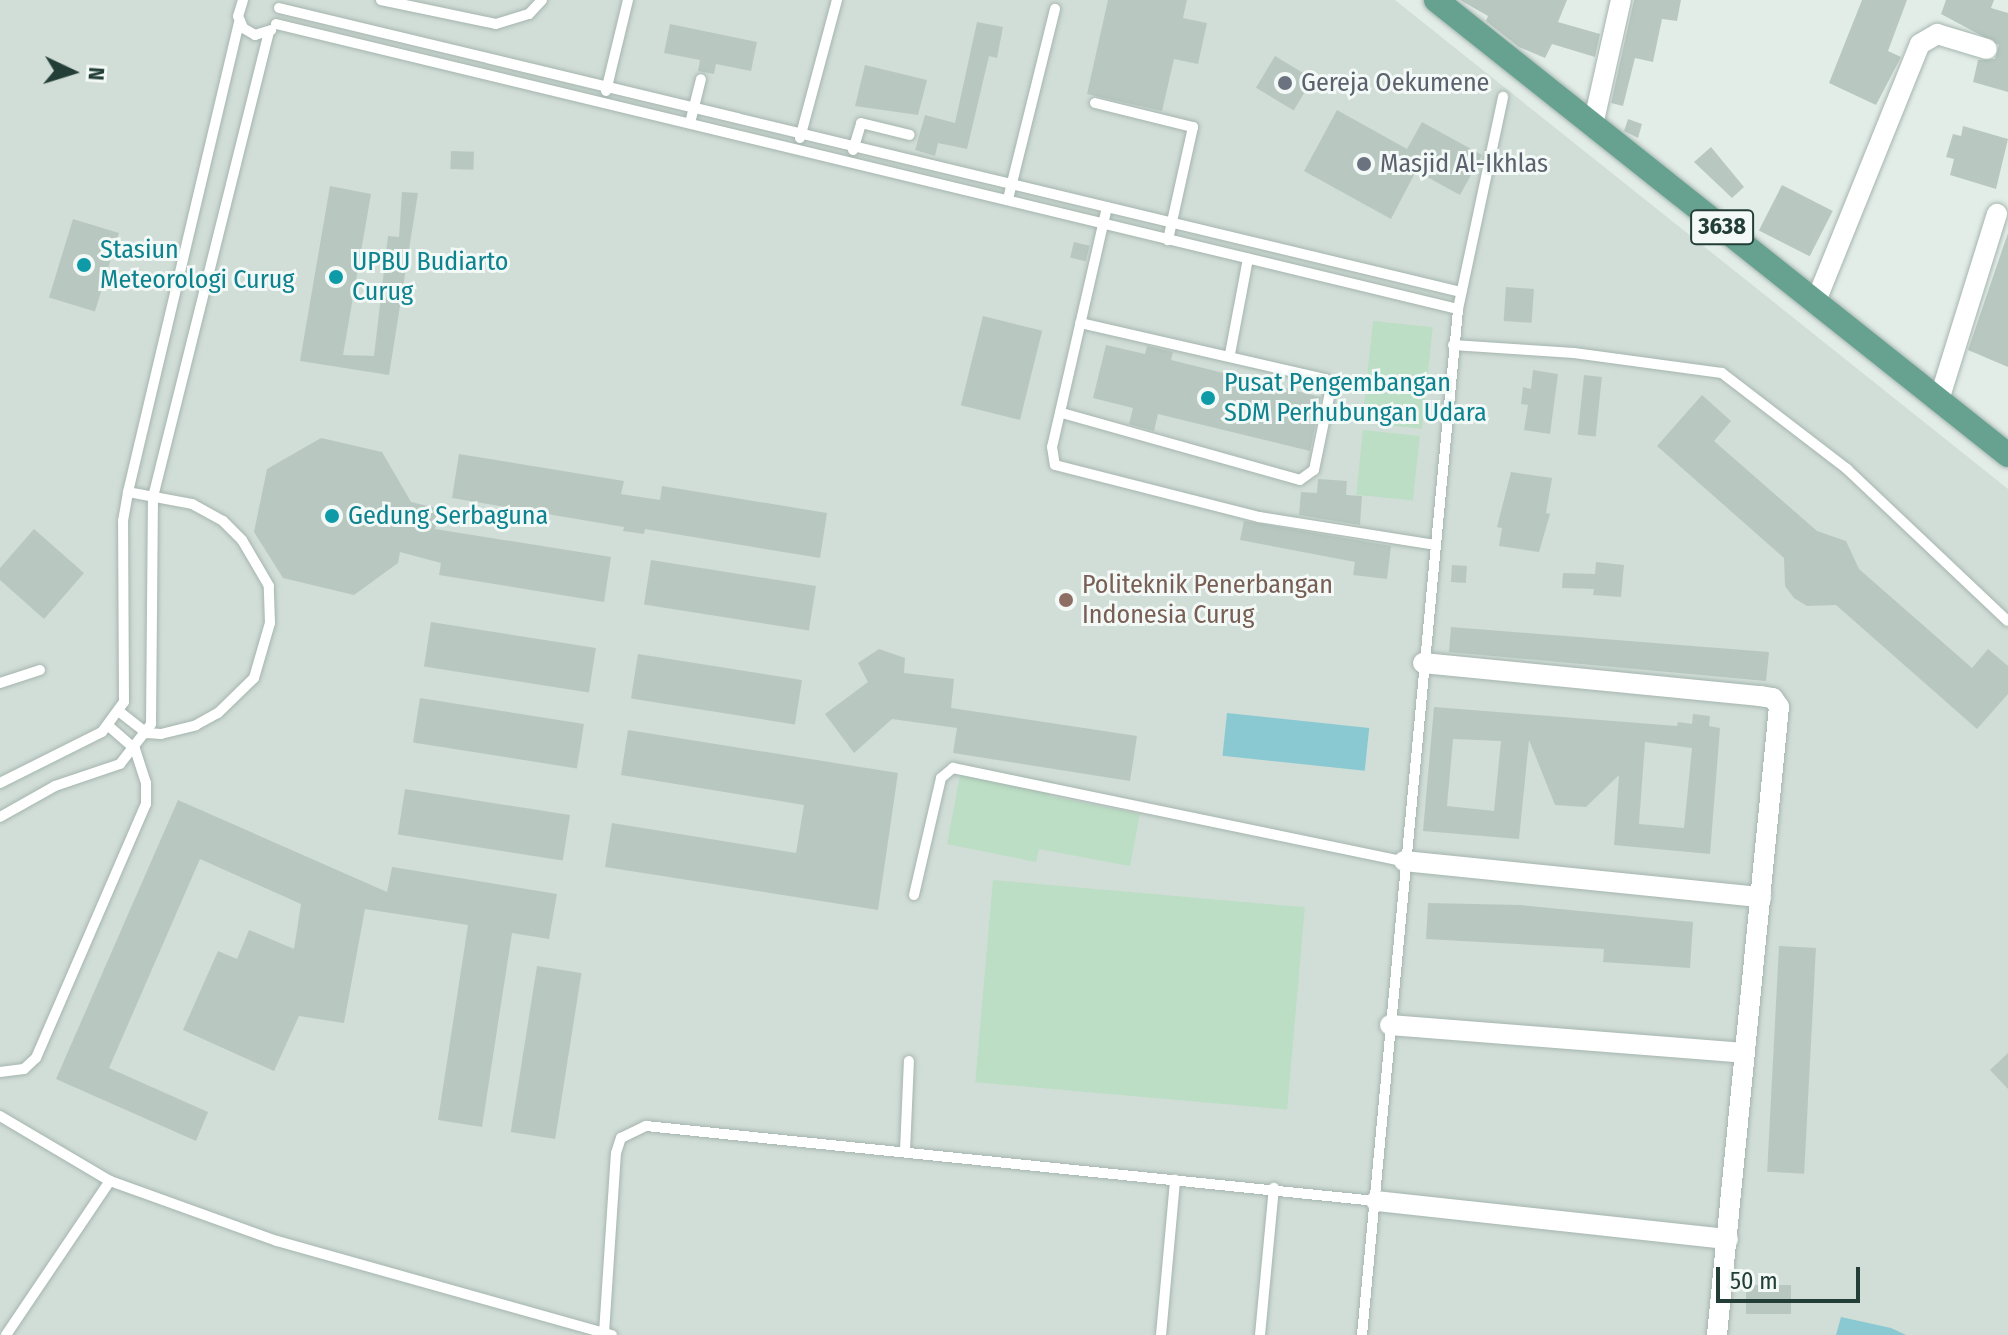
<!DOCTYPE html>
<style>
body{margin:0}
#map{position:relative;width:2008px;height:1335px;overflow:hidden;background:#e3ede8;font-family:"Fira Sans Condensed",sans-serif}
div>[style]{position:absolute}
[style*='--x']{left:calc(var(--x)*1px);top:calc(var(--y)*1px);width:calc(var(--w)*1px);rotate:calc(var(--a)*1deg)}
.built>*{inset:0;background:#d1ddd7}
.green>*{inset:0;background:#bbdec4;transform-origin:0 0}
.water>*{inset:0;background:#8ac9d2;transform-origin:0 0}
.building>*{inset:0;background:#b8c8c1;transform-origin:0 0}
.roads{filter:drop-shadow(0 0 2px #a5b5af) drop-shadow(0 0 2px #a5b5af)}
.lane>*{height:10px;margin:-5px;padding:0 5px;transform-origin:5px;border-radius:5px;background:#fff}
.street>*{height:20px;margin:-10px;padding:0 10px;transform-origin:10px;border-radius:10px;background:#fff}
.primary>*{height:24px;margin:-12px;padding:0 12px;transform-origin:12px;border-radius:12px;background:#67a291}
.dots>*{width:22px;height:22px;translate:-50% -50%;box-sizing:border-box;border:4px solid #f3f9f6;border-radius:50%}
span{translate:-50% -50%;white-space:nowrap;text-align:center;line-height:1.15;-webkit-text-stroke:6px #f3f9f6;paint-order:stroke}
.shield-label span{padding:2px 6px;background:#f3f9f6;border:2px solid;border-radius:6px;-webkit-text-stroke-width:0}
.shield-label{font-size:24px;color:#223e36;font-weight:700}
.worship-label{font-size:26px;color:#5b616d}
.left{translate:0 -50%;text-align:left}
.culture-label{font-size:26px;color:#0d838f}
.education-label{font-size:26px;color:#785e54}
.north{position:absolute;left:32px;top:32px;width:80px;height:80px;-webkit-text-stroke:6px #f3f9f6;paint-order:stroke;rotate:94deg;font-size:22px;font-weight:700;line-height:32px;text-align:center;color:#223e36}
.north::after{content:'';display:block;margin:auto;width:28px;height:36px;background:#223e36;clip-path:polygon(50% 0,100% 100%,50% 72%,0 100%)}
.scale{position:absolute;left:1716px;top:1267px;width:144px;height:36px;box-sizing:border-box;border:4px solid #223e36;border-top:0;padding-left:10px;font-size:24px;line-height:28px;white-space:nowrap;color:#223e36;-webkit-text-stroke:6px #f3f9f6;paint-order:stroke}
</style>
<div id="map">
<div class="built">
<i style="clip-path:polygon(0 0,1395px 0,2008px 489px,2008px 1335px,0 1335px)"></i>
</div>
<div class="green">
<i style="left:1373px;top:321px;width:60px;height:102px;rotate:6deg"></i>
<i style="left:1363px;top:430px;width:57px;height:65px;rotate:6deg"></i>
<i style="clip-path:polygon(962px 765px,1052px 782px,1049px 796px,1140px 814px,1130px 866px,1039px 849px,1036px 862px,947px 844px)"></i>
<i style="left:993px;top:880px;width:313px;height:203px;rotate:5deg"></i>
</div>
<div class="water">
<i style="left:1227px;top:713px;width:143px;height:43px;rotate:6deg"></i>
<i style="clip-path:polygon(1841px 1317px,1891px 1328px,1906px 1335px,1836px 1335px)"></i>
</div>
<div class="building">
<i style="clip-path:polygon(1108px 0,1187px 0,1183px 18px,1207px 23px,1198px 64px,1174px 59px,1162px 111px,1087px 94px)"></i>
<i style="clip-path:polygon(1460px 0,1567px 0,1558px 22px,1600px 34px,1595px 57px,1552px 44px,1545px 58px,1519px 47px,1486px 21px,1488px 16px)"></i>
<i style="clip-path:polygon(1634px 0,1681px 0,1677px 21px,1662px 19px,1653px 62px,1635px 58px,1623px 106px,1611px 103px)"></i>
<i style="clip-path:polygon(1862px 0,1907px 0,1888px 51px,1901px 57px,1876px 105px,1829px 83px)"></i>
<i style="clip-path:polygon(1946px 0,1994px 0,1991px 8px,2008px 13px,2008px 92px,1973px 82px,1978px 60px,1995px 59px,1999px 45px,1941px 14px)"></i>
<i style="clip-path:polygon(977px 22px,1003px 27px,997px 58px,989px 56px,967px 149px,938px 143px,935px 156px,915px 150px,925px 115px,955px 123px)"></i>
<i style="clip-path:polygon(670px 24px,757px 42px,751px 71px,716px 64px,714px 74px,698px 71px,700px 60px,664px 53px)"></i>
<i style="left:1275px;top:56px;width:44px;height:37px;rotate:31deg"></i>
<i style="clip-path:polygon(865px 65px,927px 80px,918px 115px,855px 106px)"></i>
<i style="clip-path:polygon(1337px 110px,1407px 149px,1422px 122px,1482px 155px,1460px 195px,1416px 171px,1391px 219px,1304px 171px)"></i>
<i style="clip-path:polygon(1628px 119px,1642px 124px,1638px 138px,1624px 131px)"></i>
<i style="clip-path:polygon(1963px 126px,2008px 139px,1996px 189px,1950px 175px,1954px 159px,1946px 157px,1953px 134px,1961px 136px)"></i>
<i style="clip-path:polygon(1711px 147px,1744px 187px,1732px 198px,1694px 162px)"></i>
<i style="left:451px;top:151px;width:23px;height:18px;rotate:2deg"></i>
<i style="left:1782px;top:185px;width:57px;height:51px;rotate:27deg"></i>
<i style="clip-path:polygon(330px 186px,371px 194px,343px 355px,374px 356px,388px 236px,399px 237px,402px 192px,418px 193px,389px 375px,300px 361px)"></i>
<i style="left:73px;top:219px;width:48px;height:82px;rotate:17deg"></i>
<i style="clip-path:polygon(2008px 233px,2008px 367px,1968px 350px)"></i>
<i style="left:1074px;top:242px;width:16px;height:16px;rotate:14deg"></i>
<i style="left:1506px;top:287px;width:28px;height:34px;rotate:4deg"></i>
<i style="left:983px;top:316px;width:61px;height:92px;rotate:14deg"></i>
<i style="clip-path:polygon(1106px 345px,1145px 354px,1147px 346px,1173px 352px,1171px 360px,1321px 397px,1310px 451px,1158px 414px,1154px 431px,1129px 424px,1133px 408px,1093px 398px)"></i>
<i style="clip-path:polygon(1533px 370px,1558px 374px,1550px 434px,1524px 430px,1528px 405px,1521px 404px,1523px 387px,1531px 389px)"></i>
<i style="left:1584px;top:375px;width:18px;height:60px;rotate:6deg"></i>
<i style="clip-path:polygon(1702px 395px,1731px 421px,1714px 441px,1817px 531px,1846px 541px,1859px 569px,1972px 668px,1988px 649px,2008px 666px,2008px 694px,1977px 729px,1836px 605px,1807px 606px,1794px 598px,1785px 586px,1784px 558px,1657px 446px)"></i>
<i style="clip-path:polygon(321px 438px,382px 452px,411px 502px,440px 509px,435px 529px,611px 557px,604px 602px,439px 575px,441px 563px,400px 552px,398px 563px,354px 595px,283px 578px,254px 532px,267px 469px)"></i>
<i style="clip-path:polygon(459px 454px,624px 481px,621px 494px,660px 500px,662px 486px,827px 513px,820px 558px,645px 529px,644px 534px,623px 531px,624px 527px,452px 498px)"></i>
<i style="clip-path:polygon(1511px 472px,1552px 478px,1546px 513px,1550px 514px,1539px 552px,1499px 546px,1502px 528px,1497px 527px)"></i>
<i style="clip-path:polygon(1318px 479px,1347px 481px,1346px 495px,1362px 496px,1360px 525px,1299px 515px,1301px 492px,1317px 493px)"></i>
<i style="clip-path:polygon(1244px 521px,1391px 546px,1387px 579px,1353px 575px,1355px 562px,1240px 540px)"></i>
<i style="clip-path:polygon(34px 529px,84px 573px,44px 619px,0 580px,0 568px)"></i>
<i style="left:651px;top:560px;width:167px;height:45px;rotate:9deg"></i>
<i style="clip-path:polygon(1596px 562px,1624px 565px,1621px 597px,1593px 595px,1594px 589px,1562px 588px,1563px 573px,1595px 574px)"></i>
<i style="left:1452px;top:565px;width:15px;height:17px;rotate:4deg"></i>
<i style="left:431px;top:622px;width:167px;height:45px;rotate:9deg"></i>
<i style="clip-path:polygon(1451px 627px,1769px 652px,1766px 681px,1449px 652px)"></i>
<i style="clip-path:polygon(879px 649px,905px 658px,904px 673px,954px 679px,951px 708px,1137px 736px,1130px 781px,953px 753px,957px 728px,892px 719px,854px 753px,825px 714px,868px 682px,858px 663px)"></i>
<i style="left:638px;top:654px;width:166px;height:45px;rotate:9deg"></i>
<i style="left:420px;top:698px;width:166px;height:45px;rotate:9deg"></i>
<i style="clip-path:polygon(evenodd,1434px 707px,1677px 726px,1678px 722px,1692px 724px,1693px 714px,1710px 716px,1709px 726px,1720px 728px,1710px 854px,1614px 845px,1619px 775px,1586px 807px,1555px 805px,1529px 740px,1519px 839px,1423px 831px,1434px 707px,1453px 739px,1501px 741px,1494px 811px,1447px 806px,1453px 739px,1434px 707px,1645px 742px,1692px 748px,1684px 828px,1639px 824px,1645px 742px)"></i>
<i style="clip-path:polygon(628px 730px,898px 773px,878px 910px,605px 867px,612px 823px,796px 853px,804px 805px,621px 775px)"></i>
<i style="left:405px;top:789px;width:167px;height:46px;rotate:9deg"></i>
<i style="clip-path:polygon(178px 800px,387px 892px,392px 867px,557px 894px,549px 939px,512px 933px,482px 1127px,438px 1120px,468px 925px,365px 909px,344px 1023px,299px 1016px,274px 1071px,183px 1030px,218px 951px,237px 959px,249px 930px,294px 949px,301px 904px,200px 859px,109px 1068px,208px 1112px,196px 1141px,56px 1079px)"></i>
<i style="clip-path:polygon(1428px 903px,1520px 905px,1693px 922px,1690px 968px,1603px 962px,1604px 949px,1426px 939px)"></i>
<i style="left:1779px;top:946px;width:37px;height:226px;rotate:3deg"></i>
<i style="left:537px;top:966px;width:45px;height:168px;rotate:9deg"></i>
<i style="clip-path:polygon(2008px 1053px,2008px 1089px,1990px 1070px)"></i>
<i style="left:1746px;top:1285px;width:45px;height:29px"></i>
</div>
<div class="roads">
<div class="lane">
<i style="--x:243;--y:0;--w:17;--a:107"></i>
<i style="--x:238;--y:16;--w:13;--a:67"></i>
<i style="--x:243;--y:28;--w:14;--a:30"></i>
<i style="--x:255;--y:35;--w:17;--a:-17"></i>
<i style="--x:381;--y:0;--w:117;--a:11.8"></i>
<i style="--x:496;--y:24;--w:34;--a:-17"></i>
<i style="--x:529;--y:14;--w:19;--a:-47"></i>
<i style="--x:279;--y:8;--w:1216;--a:13.51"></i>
<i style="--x:276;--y:24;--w:1216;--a:13.56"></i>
<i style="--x:606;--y:91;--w:94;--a:-76.4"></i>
<i style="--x:1095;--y:103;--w:101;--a:13.8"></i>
<i style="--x:1193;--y:127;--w:116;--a:102.5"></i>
<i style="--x:690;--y:123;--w:45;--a:-76"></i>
<i style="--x:800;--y:138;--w:143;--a:-75"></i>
<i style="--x:853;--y:150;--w:28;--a:-73"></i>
<i style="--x:861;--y:123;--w:50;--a:13.8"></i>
<i style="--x:1008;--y:199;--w:196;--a:-76.1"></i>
<i style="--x:1107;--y:207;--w:246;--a:102.9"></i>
<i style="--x:1052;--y:447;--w:18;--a:81"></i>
<i style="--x:1055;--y:465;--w:211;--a:14.3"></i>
<i style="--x:1259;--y:517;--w:178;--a:9"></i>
<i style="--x:1453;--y:345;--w:121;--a:3.8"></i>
<i style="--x:1574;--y:353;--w:149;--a:7.7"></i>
<i style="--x:1722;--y:373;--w:158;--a:37.5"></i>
<i style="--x:1847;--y:469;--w:221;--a:43.4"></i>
<i style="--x:1230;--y:354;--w:97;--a:-79.3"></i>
<i style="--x:1062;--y:413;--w:247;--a:15.7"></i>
<i style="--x:1300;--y:480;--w:17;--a:-36"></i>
<i style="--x:1314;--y:470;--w:80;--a:-78.4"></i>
<i style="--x:1330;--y:392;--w:14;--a:-111"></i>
<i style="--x:1325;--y:379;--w:251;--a:-167.1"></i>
<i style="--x:0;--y:683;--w:42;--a:-18"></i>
<i style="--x:121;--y:713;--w:33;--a:38"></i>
<i style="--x:147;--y:733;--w:14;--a:4"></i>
<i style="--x:161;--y:734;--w:36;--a:-14"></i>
<i style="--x:196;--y:725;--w:25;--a:-29"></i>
<i style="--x:218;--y:713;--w:50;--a:-44.2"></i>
<i style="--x:254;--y:678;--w:57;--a:-73.8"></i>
<i style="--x:270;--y:623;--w:37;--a:-92"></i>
<i style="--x:269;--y:586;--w:53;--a:-120.4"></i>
<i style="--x:242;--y:540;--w:27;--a:-135"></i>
<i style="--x:223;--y:521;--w:35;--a:-151"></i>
<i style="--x:192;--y:504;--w:65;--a:-169.4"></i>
<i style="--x:0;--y:783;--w:114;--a:-26.6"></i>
<i style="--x:102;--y:732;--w:37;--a:-54"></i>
<i style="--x:124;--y:702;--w:181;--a:-90.3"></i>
<i style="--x:123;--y:521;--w:29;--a:-80"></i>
<i style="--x:128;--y:492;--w:482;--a:-76.7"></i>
<i style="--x:0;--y:817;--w:63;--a:-29.4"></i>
<i style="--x:55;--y:786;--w:69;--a:-18.7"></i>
<i style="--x:120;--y:764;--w:51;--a:-52.2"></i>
<i style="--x:151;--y:724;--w:227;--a:-89.5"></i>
<i style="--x:153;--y:497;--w:479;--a:-76"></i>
<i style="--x:914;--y:895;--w:120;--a:-77"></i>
<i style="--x:941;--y:778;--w:16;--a:-40"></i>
<i style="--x:953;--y:768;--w:460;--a:11.7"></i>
<i style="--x:0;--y:1072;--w:24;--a:-7"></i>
<i style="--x:24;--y:1069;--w:16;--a:-43"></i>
<i style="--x:36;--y:1058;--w:277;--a:-66.6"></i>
<i style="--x:146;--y:804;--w:21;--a:-90"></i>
<i style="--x:146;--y:783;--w:36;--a:-108"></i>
<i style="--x:135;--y:749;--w:35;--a:-139"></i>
<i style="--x:0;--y:1116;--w:128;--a:30.6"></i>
<i style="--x:110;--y:1181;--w:177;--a:19.8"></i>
<i style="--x:277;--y:1241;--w:348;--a:15.7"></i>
<i style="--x:905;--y:1151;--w:90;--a:-87.5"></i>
<i style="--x:604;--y:1333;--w:180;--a:-86.2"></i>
<i style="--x:616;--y:1153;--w:16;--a:-72"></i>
<i style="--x:621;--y:1138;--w:28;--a:-26"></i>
<i style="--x:646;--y:1126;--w:734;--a:5.87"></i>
<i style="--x:6;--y:1335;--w:186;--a:-56"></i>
<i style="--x:1161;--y:1335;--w:156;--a:-84.8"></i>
<i style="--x:1260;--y:1335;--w:148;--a:-84.6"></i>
<i style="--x:1362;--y:1335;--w:1030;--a:-84.65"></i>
<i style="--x:1458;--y:309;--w:217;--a:-78"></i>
</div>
<div class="street">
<i style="--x:1593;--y:125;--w:128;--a:-77.4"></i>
<i style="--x:1816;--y:301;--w:277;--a:-68"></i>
<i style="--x:1920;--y:44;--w:20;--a:-30"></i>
<i style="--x:1937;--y:34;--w:52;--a:16.7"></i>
<i style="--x:1939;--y:400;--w:195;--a:-72.7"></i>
<i style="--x:1423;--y:663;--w:339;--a:5.6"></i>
<i style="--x:1760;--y:696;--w:13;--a:9"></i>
<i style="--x:1773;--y:698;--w:11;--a:56"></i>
<i style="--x:1779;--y:707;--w:631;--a:95.64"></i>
<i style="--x:1404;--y:861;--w:359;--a:5.8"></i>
<i style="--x:1390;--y:1025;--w:355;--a:4.5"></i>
<i style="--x:1376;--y:1201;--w:354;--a:6.2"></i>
</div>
<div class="primary">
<i style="--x:1436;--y:0;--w:731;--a:38.5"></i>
</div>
</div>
<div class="dots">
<i style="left:1285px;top:83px;background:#6b7280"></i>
<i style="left:1364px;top:164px;background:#6b7280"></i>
<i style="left:84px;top:265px;background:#0f9aa8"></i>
<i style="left:336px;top:277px;background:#0f9aa8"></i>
<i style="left:1208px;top:398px;background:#0f9aa8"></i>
<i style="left:332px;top:516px;background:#0f9aa8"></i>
<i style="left:1066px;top:600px;background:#8d6e63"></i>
</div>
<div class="shield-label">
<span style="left:1722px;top:227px">3638</span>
</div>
<div class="worship-label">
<span class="left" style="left:1301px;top:83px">Gereja Oekumene</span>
<span class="left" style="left:1380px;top:164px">Masjid Al-Ikhlas</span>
</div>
<div class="culture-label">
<span class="left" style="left:100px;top:265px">Stasiun<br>Meteorologi Curug</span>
<span class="left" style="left:352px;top:277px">UPBU Budiarto<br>Curug</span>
<span class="left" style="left:1224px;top:398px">Pusat Pengembangan<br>SDM Perhubungan Udara</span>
<span class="left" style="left:348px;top:516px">Gedung Serbaguna</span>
</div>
<div class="education-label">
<span class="left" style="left:1082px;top:600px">Politeknik Penerbangan<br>Indonesia Curug</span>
</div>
<div class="north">N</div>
<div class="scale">50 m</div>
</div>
